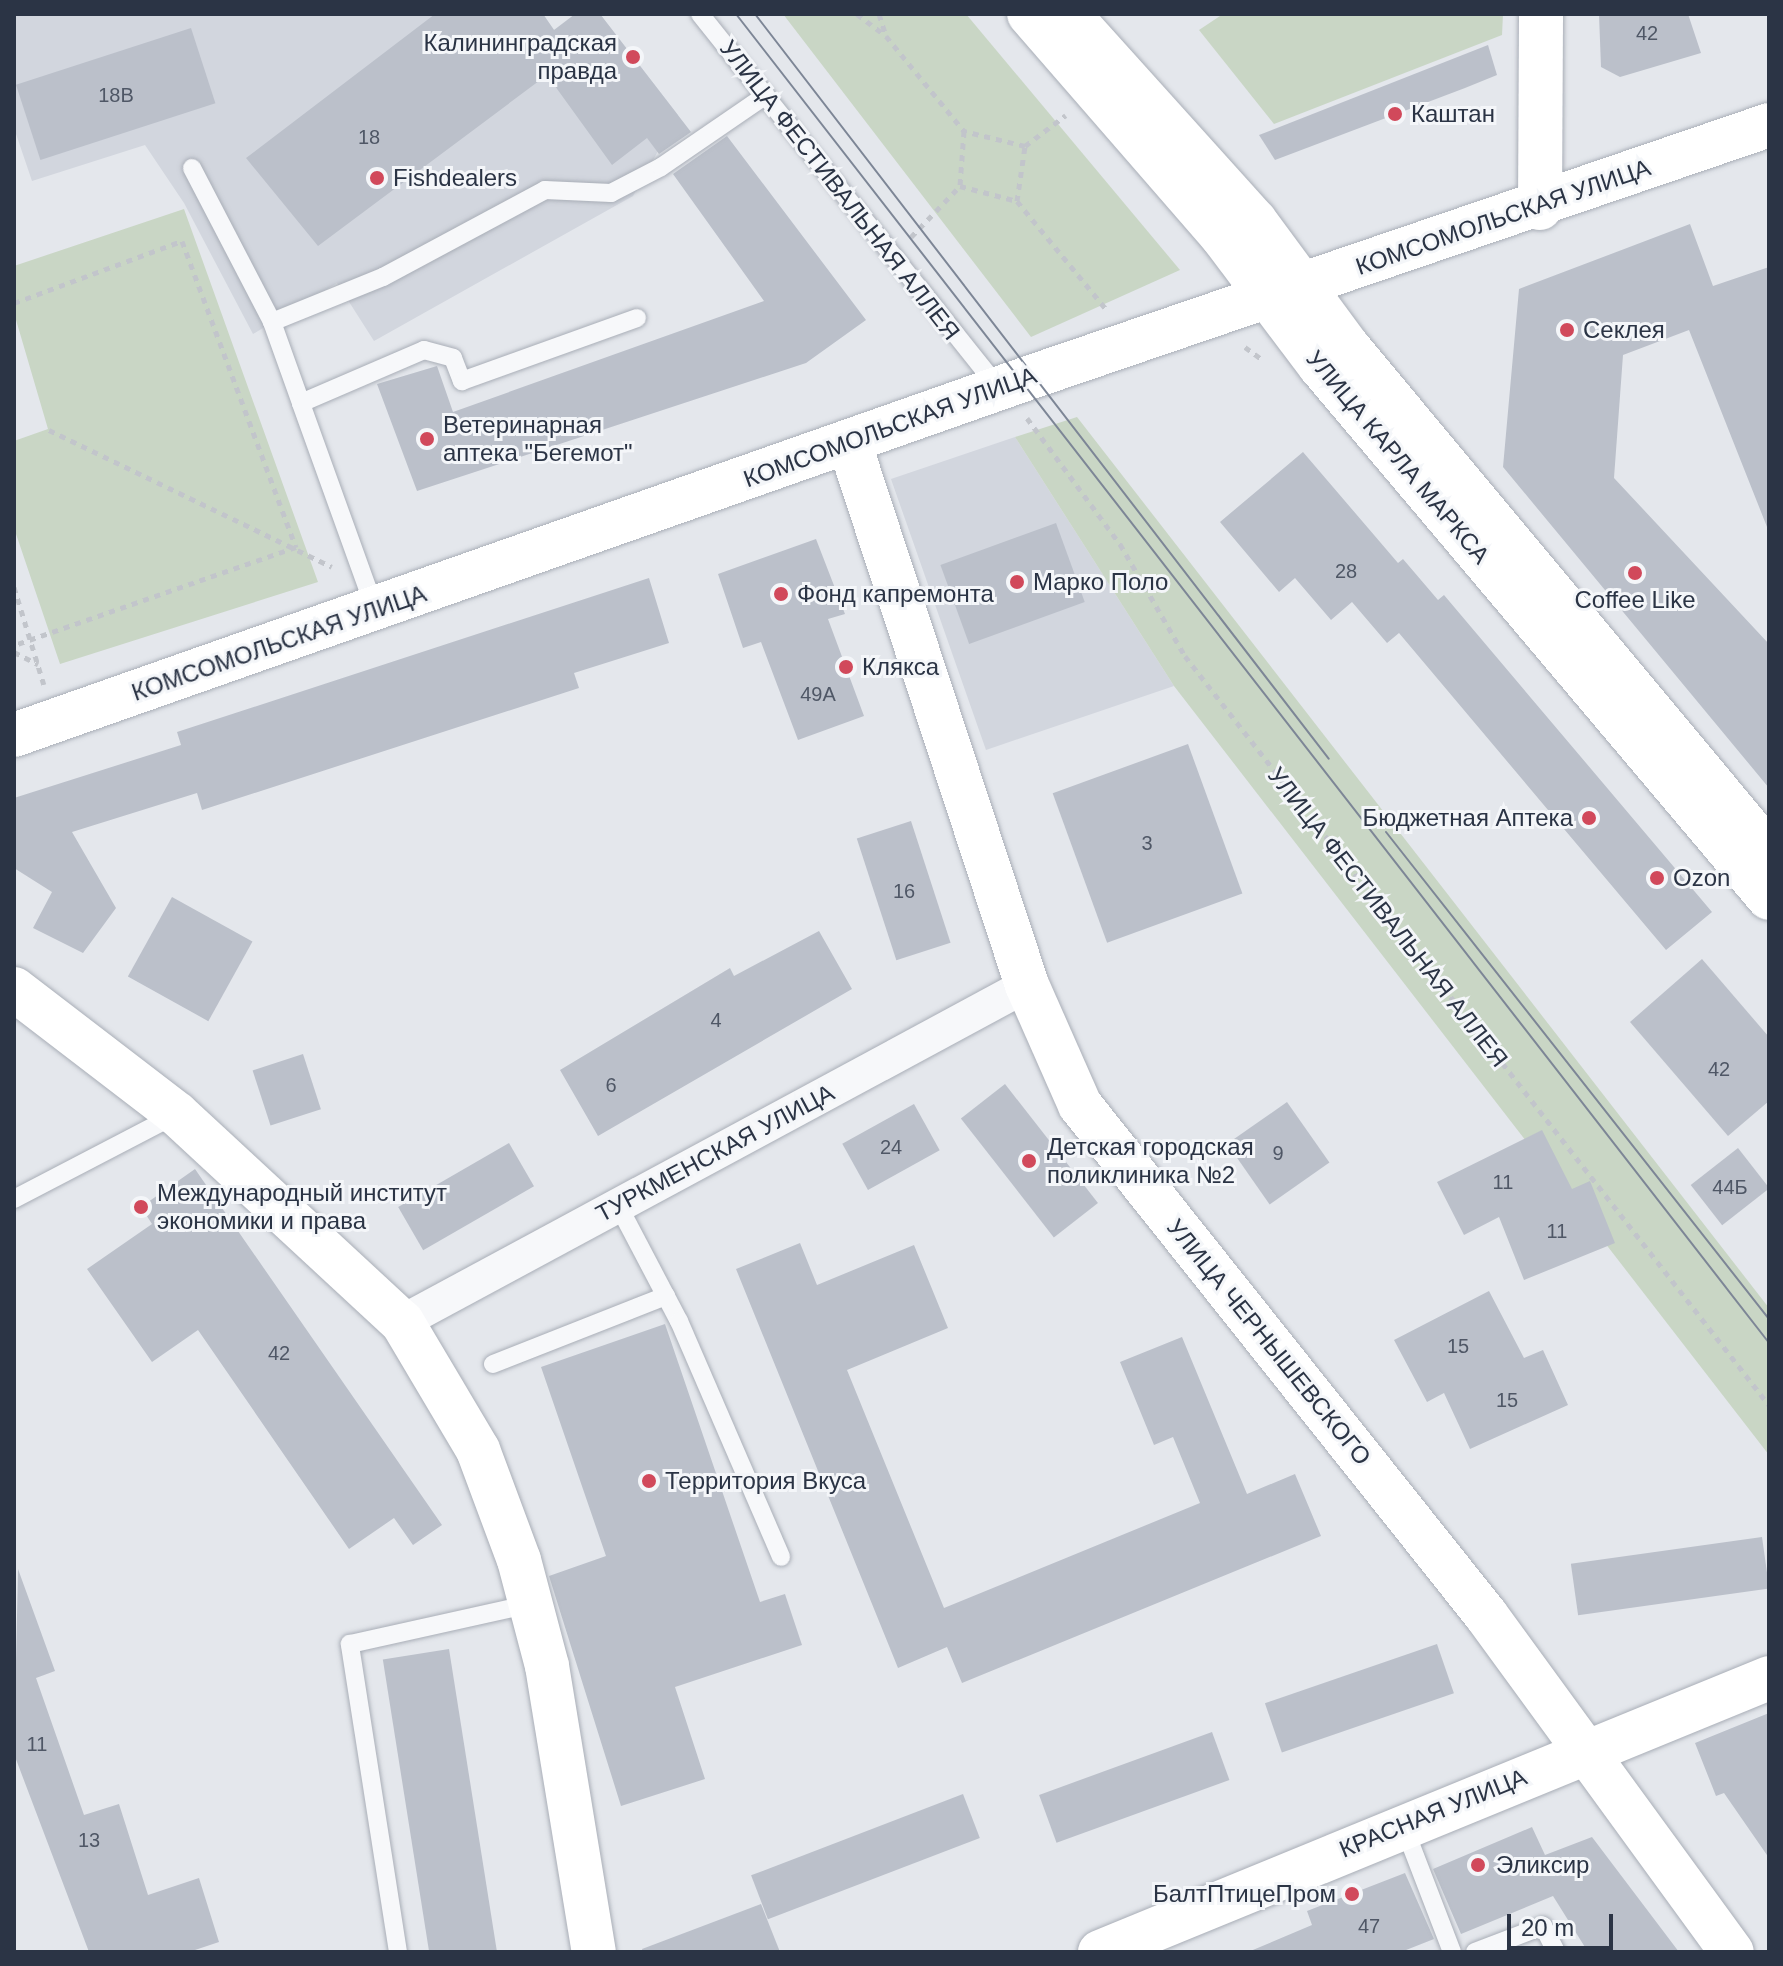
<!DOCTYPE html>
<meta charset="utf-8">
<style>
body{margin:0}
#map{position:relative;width:1783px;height:1966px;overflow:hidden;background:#e4e7ec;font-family:Arial,sans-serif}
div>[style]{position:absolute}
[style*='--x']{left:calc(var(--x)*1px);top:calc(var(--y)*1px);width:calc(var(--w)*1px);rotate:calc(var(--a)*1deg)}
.built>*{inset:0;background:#d2d6de}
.green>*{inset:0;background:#c9d6c5}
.building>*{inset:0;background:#bbc0ca;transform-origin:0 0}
.path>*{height:5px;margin-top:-2.5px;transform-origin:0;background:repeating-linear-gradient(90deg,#c2c5cb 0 6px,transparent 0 12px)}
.roads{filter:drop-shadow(0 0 2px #a9aeb7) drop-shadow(0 0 2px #a9aeb7)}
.lane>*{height:18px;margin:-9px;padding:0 9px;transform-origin:9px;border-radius:9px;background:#f7f8fa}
.street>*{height:34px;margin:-17px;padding:0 17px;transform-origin:17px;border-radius:17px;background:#f7f8fa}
.secondary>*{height:44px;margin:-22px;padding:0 22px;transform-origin:22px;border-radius:22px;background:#fff}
.tram>*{height:2px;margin:-1px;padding:0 1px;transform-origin:1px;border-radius:1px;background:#7d8696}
.dots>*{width:22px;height:22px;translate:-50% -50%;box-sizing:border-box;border:4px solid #f4f6f9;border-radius:50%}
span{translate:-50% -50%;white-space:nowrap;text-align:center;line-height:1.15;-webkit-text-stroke:6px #f4f6f9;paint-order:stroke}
.number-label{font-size:20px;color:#4f5766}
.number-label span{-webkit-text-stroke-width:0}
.poi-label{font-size:24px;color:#2b3445}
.right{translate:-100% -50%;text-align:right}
.left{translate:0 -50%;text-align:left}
.street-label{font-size:24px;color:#2b3445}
.frame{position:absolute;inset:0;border:16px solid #2b3445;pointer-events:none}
.scale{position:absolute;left:1507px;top:1914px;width:106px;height:36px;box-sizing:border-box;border:4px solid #2b3445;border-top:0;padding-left:10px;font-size:24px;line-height:28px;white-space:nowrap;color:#2b3445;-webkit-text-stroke:6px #f4f6f9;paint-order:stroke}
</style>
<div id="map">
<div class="built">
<i style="clip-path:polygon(14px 14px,543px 14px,554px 30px,600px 14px,678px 115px,633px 196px,374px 341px,337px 283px,253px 334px,184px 203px,145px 145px,32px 181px,14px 128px)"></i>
<i style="clip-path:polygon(1015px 437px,1174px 686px,986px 750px,891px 479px)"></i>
</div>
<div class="green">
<i style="clip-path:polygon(783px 14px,966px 14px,1180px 270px,1031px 337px)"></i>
<i style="clip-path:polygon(1223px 14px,1503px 14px,1502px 35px,1274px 124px,1199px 30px)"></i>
<i style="clip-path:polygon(184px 209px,318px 582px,60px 664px,14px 528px,14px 441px,48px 429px,14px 313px,14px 266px)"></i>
<i style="clip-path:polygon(1077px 417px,1769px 1308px,1769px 1455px,1174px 686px,1015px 437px)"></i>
</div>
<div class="building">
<i style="clip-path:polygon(435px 14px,543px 14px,554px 30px,575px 14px,600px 14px,691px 132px,659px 154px,647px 138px,612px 165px,547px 75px,318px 246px,246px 158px)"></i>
<i style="clip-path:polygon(1599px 14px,1688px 14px,1701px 53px,1620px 77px,1601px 67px)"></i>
<i style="left:191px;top:28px;width:79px;height:184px;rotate:72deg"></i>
<i style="clip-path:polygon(1488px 45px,1497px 75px,1465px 88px,1275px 160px,1259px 135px)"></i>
<i style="clip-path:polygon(727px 136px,866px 320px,806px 363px,417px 491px,377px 384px,437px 366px,453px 412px,764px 301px,673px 174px)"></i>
<i style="clip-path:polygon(1690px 224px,1713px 286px,1769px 267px,1769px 532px,1689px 330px,1623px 355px,1614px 478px,1769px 644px,1769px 788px,1503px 467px,1519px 289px)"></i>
<i style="clip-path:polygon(1303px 452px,1398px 563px,1403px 559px,1438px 600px,1444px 595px,1712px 912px,1666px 950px,1399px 633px,1387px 643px,1352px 602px,1331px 620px,1295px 578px,1279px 592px,1220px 522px)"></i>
<i style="left:1056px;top:523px;width:84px;height:123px;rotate:70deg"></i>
<i style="clip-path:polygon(816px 539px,845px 614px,828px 619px,864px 716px,798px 740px,761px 642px,743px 648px,718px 574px)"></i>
<i style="clip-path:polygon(649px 578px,669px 643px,574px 673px,579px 688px,202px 810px,197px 793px,72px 832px,116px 908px,83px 953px,33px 928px,52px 892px,14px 868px,14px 798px,181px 745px,177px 732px)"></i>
<i style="left:1188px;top:744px;width:159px;height:144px;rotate:70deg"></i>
<i style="left:911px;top:821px;width:128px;height:57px;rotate:72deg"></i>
<i style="left:172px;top:897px;width:92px;height:91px;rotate:29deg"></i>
<i style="clip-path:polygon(819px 931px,852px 989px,598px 1136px,560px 1070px,730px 968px,734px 976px)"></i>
<i style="clip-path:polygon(1702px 959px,1769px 1037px,1769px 1101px,1728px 1136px,1630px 1022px)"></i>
<i style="left:303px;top:1054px;width:58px;height:53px;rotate:72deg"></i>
<i style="left:1005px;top:1084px;width:151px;height:56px;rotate:52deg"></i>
<i style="left:1287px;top:1102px;width:74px;height:73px;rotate:55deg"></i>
<i style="left:914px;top:1104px;width:53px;height:82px;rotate:61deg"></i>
<i style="clip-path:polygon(1542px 1130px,1572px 1189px,1590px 1181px,1615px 1243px,1524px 1280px,1499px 1217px,1464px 1235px,1437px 1182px)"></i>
<i style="left:509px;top:1143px;width:50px;height:128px;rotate:60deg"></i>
<i style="left:1738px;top:1148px;width:51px;height:60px;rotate:52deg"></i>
<i style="clip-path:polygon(195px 1169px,442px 1525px,413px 1545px,394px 1518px,349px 1549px,198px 1330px,152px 1362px,87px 1269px,152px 1224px,141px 1207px)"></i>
<i style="clip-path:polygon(800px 1243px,817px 1285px,914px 1245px,948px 1328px,847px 1370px,944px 1608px,1200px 1503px,1173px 1437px,1154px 1445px,1120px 1362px,1182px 1337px,1247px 1494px,1295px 1474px,1321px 1536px,962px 1683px,947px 1647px,898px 1668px,736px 1269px)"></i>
<i style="clip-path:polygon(1489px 1291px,1524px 1358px,1543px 1350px,1568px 1405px,1470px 1449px,1444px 1393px,1427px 1402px,1394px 1340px)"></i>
<i style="clip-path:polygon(665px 1324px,760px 1602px,785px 1594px,802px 1645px,675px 1687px,705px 1779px,621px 1806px,549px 1576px,606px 1556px,541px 1367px)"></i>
<i style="left:1762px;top:1537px;width:52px;height:193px;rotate:82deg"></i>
<i style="clip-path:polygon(18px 1569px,55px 1671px,36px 1678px,84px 1815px,119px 1804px,148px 1895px,199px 1878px,219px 1942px,189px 1952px,89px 1952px,14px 1754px)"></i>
<i style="left:1437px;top:1644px;width:52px;height:182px;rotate:71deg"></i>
<i style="left:449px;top:1649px;width:307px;height:67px;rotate:81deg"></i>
<i style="clip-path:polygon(1769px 1713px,1769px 1858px,1724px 1793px,1716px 1796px,1695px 1743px)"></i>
<i style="left:1212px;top:1732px;width:51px;height:184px;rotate:70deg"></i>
<i style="left:963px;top:1794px;width:47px;height:227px;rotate:69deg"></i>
<i style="clip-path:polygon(1532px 1827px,1545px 1855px,1592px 1837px,1679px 1952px,1588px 1952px,1553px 1896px,1461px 1934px,1433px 1869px)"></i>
<i style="clip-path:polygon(1405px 1873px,1434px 1939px,1401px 1952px,1248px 1952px,1312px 1925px,1307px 1911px)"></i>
<i style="clip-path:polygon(761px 1904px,780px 1952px,643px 1952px,642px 1949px)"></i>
</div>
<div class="path">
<i style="--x:857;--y:14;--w:36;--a:37"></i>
<i style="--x:886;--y:36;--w:123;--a:50.6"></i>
<i style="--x:879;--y:14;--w:22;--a:72"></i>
<i style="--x:1025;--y:146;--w:51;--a:-37.1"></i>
<i style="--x:1017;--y:201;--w:56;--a:-81.7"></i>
<i style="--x:1025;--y:146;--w:63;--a:-166.2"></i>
<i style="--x:964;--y:131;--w:55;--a:94.2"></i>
<i style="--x:960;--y:186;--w:59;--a:14.7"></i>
<i style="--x:1017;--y:201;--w:141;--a:50.5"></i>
<i style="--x:911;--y:237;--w:71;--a:-46.1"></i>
<i style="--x:14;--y:303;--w:179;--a:-20.3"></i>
<i style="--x:182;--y:241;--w:327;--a:69.6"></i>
<i style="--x:296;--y:547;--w:299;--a:160.8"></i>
<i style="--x:1245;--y:347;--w:22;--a:36"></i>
<i style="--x:1027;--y:418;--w:157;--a:53.6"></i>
<i style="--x:1120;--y:544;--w:129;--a:59.9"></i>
<i style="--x:1185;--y:656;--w:950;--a:52.06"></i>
<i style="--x:49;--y:430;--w:314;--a:25.8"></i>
<i style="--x:14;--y:587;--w:102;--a:73"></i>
<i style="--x:14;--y:652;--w:27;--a:27"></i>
</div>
<div class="roads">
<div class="lane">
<i style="--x:700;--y:14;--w:477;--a:51.4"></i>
<i style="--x:192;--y:168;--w:174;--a:62.5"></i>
<i style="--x:272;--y:322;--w:86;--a:70.3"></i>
<i style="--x:272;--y:322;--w:120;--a:-22.1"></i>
<i style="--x:383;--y:277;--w:184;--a:-28.2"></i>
<i style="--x:545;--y:190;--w:66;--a:2.6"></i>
<i style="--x:611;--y:193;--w:56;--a:-27.5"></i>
<i style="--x:661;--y:167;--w:127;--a:-34.4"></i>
<i style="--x:375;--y:609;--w:219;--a:-109.8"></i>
<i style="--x:301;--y:403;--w:134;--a:-23.3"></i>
<i style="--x:424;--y:350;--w:30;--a:15"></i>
<i style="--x:453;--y:358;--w:25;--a:69"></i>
<i style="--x:462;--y:381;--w:186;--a:-19.8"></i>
<i style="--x:14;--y:1199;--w:184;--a:-27.5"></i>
<i style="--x:618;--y:1205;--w:131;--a:62.3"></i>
<i style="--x:679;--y:1321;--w:257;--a:66.6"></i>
<i style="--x:493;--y:1364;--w:186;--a:-21.5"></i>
<i style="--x:1404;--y:1827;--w:134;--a:69"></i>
<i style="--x:398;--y:1952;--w:312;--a:-98.9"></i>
<i style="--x:350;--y:1644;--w:184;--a:-12.5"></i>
<i style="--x:1475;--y:1952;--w:73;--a:-20.9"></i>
<i style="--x:1543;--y:1926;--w:29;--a:63"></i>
</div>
<div class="street">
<i style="--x:402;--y:1322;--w:710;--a:-28.33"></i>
</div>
<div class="secondary">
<i style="--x:1029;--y:14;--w:294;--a:49"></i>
<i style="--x:1222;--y:236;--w:163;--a:53"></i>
<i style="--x:1320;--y:366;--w:696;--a:49.84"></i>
<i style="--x:1073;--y:19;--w:272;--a:48"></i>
<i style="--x:1255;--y:221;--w:157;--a:53.6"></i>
<i style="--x:1348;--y:347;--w:655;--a:50.21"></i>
<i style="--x:1540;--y:208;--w:194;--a:-89.7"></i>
<i style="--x:849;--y:442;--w:571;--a:71.85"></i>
<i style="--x:1027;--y:985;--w:131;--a:66.2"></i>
<i style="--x:1080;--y:1105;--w:652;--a:51.48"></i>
<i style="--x:1486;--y:1615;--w:417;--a:53.9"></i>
<i style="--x:14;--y:735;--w:1081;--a:-19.39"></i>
<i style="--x:1034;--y:376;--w:777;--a:-18.85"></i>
<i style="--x:14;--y:989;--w:205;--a:37.5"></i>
<i style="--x:177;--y:1114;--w:306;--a:42.8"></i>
<i style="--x:402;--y:1322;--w:149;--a:59.3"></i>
<i style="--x:478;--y:1450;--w:117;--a:69.6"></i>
<i style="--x:519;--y:1560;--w:110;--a:75.2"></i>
<i style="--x:547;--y:1666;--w:290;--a:80.7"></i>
<i style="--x:1100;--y:1952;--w:723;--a:-22.27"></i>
</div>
</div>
<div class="tram">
<i style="--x:736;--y:14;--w:1683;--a:52.14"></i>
<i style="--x:755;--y:14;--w:940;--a:52.39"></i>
<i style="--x:1386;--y:832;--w:620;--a:51.82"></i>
</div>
<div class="dots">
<i style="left:633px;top:57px;background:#d1495b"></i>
<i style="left:1395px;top:114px;background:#d1495b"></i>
<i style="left:377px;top:178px;background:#d1495b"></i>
<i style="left:1567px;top:330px;background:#d1495b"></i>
<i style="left:427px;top:439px;background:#d1495b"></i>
<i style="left:1635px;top:573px;background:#d1495b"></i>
<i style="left:1017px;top:582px;background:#d1495b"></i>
<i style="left:781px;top:594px;background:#d1495b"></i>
<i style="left:846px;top:667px;background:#d1495b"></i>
<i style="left:1589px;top:818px;background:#d1495b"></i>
<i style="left:1657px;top:878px;background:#d1495b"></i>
<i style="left:1029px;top:1161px;background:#d1495b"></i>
<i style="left:141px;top:1207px;background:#d1495b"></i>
<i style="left:649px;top:1481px;background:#d1495b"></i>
<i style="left:1478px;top:1865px;background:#d1495b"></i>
<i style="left:1352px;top:1894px;background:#d1495b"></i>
</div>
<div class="number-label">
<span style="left:1647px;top:33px">42</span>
<span style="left:116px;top:95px">18В</span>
<span style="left:369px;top:137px">18</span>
<span style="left:1346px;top:571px">28</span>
<span style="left:818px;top:694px">49А</span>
<span style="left:1147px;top:843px">3</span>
<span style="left:904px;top:891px">16</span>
<span style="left:716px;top:1020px">4</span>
<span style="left:1719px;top:1069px">42</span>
<span style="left:611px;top:1085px">6</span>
<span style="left:891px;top:1147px">24</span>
<span style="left:1278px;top:1153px">9</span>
<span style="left:1503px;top:1182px">11</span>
<span style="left:1730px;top:1187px">44Б</span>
<span style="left:1557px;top:1231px">11</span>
<span style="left:1458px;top:1346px">15</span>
<span style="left:279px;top:1353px">42</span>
<span style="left:1507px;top:1400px">15</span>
<span style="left:37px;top:1744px">11</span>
<span style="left:89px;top:1840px">13</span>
<span style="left:1369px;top:1926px">47</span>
</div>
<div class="poi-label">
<span class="right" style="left:617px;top:57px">Калининградская<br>правда</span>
<span class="left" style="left:1411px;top:114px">Каштан</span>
<span class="left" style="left:393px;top:178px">Fishdealers</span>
<span class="left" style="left:1583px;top:330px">Секлея</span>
<span class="left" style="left:443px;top:439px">Ветеринарная<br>аптека "Бегемот"</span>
<span class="left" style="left:1033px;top:582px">Марко Поло</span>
<span class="left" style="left:797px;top:594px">Фонд капремонта</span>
<span style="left:1635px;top:600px">Coffee Like</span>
<span class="left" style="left:862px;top:667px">Клякса</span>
<span class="right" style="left:1573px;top:818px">Бюджетная Аптека</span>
<span class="left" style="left:1673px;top:878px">Ozon</span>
<span class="left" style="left:1047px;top:1161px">Детская городская<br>поликлиника №2</span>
<span class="left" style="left:157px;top:1207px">Международный институт<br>экономики и права</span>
<span class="left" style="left:665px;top:1481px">Территория Вкуса</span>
<span class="left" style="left:1496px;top:1865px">Эликсир</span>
<span class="right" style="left:1336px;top:1894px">БалтПтицеПром</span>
</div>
<div class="street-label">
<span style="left:840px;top:190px;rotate:52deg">УЛИЦА ФЕСТИВАЛЬНАЯ АЛЛЕЯ</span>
<span style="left:1503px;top:217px;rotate:-19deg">КОМСОМОЛЬСКАЯ УЛИЦА</span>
<span style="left:890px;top:427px;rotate:-20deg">КОМСОМОЛЬСКАЯ УЛИЦА</span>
<span style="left:1398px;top:457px;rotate:50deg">УЛИЦА КАРЛА МАРКСА</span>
<span style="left:279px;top:643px;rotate:-19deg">КОМСОМОЛЬСКАЯ УЛИЦА</span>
<span style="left:1388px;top:917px;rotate:52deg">УЛИЦА ФЕСТИВАЛЬНАЯ АЛЛЕЯ</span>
<span style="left:715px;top:1153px;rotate:-28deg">ТУРКМЕНСКАЯ УЛИЦА</span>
<span style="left:1269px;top:1342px;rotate:51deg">УЛИЦА ЧЕРНЫШЕВСКОГО</span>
<span style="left:1433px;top:1813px;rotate:-22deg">КРАСНАЯ УЛИЦА</span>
</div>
<div class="frame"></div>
<div class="scale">20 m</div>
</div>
